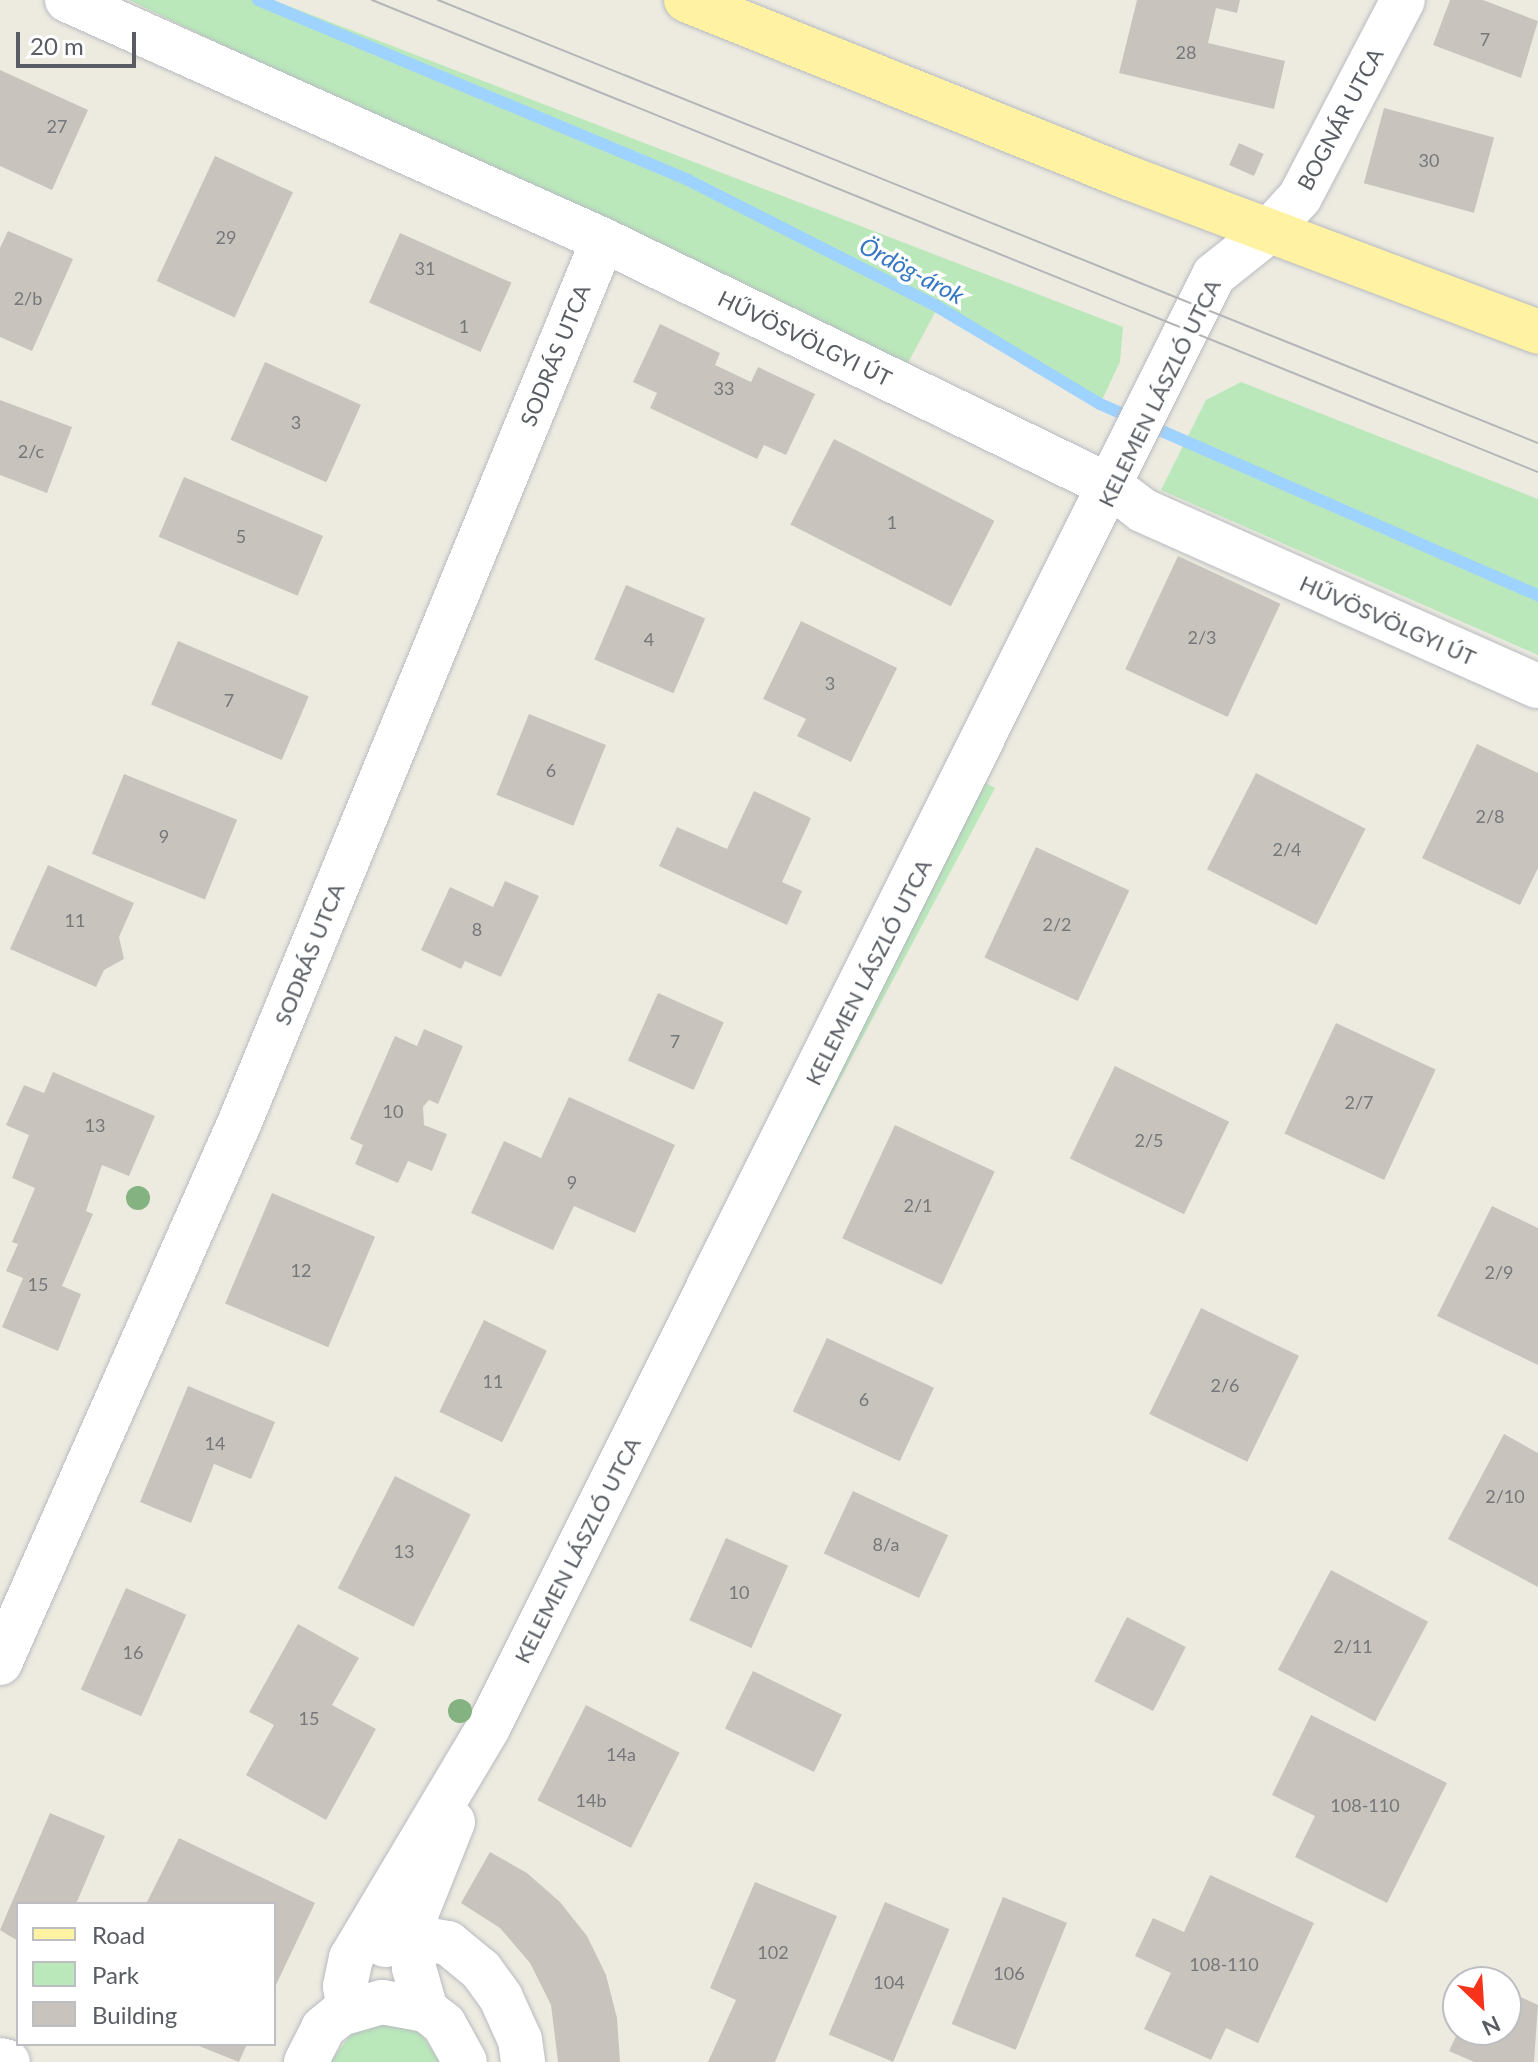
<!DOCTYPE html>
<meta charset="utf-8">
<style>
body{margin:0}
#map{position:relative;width:1538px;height:2062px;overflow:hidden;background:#edebe0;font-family:Lato,sans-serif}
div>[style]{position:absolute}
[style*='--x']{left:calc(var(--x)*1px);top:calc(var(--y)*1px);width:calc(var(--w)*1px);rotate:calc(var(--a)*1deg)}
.green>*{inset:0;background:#bae8bb;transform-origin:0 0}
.stream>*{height:12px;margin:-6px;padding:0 6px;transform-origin:6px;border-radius:6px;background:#9ed2ff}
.building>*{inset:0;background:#c8c4bd;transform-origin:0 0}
.roads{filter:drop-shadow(0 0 2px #b8bbc1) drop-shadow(0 0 2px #b8bbc1)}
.minor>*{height:44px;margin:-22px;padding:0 22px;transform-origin:22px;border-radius:22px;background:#fff}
.major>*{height:44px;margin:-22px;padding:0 22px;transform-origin:22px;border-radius:22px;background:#fff3a3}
.tram>*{height:2px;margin:-1px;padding:0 1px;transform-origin:1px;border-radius:1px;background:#b4b5b6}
.trees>*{width:24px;height:24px;margin:-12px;border-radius:50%;background:#84b381}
span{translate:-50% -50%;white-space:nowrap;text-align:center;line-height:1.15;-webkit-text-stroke:7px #fff;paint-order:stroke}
.number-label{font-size:18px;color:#75777a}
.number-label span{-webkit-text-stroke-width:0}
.street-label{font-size:22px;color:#595d63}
.water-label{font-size:24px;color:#3677c3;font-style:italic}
.legend{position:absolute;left:16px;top:1902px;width:260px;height:144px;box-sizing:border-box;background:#fff;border:2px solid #bdbec1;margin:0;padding:10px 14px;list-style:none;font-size:24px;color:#595d63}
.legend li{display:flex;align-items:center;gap:16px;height:40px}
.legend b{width:40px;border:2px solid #bdbec1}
.north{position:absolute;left:1442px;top:1966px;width:80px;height:80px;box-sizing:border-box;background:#fff;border:2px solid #bdbec1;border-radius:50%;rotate:155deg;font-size:22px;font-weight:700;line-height:32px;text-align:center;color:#595d63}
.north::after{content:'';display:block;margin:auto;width:28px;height:36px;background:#f7331c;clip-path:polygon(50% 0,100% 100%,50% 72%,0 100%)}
.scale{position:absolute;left:16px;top:32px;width:120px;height:36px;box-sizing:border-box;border:4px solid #595d63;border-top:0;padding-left:10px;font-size:24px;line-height:28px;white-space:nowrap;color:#595d63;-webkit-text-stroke:6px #fff;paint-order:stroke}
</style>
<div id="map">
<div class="green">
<i style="clip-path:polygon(129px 0,273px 0,1123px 327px,1120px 362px,1100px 404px,938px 307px,902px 374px)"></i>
<i style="clip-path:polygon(1241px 382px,1538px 499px,1538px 655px,1161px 490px,1206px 400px)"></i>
<i style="left:980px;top:780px;width:17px;height:758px;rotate:28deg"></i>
<i style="clip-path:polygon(386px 2022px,420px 2033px,441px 2062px,330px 2062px,352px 2033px)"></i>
</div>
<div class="stream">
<i style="--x:258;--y:0;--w:466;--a:22.7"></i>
<i style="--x:688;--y:180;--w:280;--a:26.9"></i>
<i style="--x:938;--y:307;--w:189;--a:30.9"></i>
<i style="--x:1100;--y:404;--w:478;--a:23.6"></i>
</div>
<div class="building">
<i style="clip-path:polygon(1137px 0,1240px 0,1237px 13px,1216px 8px,1208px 43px,1285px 61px,1274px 109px,1119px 73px)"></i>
<i style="clip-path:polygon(1450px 0,1483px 0,1538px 21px,1521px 78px,1433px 45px)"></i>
<i style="clip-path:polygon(0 70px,88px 110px,52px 190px,0 166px)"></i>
<i style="left:1384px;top:108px;width:114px;height:78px;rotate:15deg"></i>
<i style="left:1239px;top:143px;width:27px;height:24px;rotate:24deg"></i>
<i style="left:215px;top:156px;width:86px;height:138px;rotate:25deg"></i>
<i style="clip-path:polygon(8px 231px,73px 259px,32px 351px,0 337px,0 248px)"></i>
<i style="left:400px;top:233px;width:122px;height:76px;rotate:24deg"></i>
<i style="clip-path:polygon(660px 324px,720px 353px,715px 365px,751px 382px,758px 367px,815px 394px,786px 455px,764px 445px,757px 459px,650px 408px,657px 393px,633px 382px)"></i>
<i style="left:265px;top:362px;width:105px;height:85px;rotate:24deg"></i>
<i style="clip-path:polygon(0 400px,72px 427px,47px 493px,0 475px)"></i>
<i style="left:834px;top:439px;width:180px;height:96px;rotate:27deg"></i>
<i style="left:184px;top:477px;width:151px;height:65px;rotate:23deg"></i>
<i style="left:1178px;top:556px;width:113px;height:125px;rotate:25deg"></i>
<i style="left:626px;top:585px;width:86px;height:81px;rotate:23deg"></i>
<i style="clip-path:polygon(801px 621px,897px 668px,851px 762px,797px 736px,806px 719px,763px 699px)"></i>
<i style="left:178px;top:641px;width:142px;height:69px;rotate:23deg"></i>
<i style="left:529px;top:714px;width:83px;height:87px;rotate:22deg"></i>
<i style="clip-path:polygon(1477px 744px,1538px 773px,1538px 868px,1520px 905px,1422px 858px)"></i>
<i style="left:1256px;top:773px;width:123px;height:108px;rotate:27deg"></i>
<i style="left:124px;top:774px;width:122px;height:86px;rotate:22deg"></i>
<i style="clip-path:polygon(754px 791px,811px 818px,782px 882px,802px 891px,787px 925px,659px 866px,677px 827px,727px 849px)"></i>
<i style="left:1036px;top:847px;width:103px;height:122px;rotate:25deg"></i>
<i style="clip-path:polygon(48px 865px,134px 903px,119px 937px,124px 959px,104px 970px,96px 987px,10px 949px)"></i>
<i style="clip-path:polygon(505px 881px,539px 896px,501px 977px,465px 961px,461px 969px,421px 950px,450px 887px,493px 907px)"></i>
<i style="left:658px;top:993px;width:72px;height:74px;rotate:24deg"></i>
<i style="left:1336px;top:1023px;width:110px;height:122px;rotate:25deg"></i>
<i style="clip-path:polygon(424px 1029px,463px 1046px,438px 1104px,429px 1100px,423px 1107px,424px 1125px,447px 1134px,432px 1171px,408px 1161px,398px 1183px,355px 1164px,363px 1145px,350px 1139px,395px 1036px,417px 1046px)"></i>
<i style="left:1115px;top:1066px;width:127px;height:103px;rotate:26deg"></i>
<i style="clip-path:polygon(53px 1072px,155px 1116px,129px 1176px,102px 1165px,86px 1211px,93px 1214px,62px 1286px,81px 1294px,58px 1351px,2px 1327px,23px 1278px,6px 1271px,18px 1244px,12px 1242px,35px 1188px,12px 1178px,29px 1135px,6px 1125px,24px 1085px,44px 1093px)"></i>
<i style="clip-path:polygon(569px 1097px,675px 1145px,635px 1233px,574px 1206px,553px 1250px,471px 1213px,504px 1141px,541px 1158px)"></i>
<i style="left:895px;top:1125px;width:110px;height:125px;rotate:25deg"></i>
<i style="left:272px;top:1193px;width:112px;height:120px;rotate:23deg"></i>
<i style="clip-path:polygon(1492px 1206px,1538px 1228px,1538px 1365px,1437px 1316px)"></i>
<i style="left:1201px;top:1308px;width:109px;height:118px;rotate:26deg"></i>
<i style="left:484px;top:1320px;width:70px;height:102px;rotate:26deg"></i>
<i style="left:827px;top:1338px;width:118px;height:81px;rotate:25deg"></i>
<i style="clip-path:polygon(188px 1386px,275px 1422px,251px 1479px,214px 1464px,191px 1523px,140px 1502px)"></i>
<i style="clip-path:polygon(1504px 1434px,1538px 1453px,1538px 1587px,1448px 1539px)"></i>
<i style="left:395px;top:1476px;width:85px;height:126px;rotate:27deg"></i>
<i style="left:853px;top:1491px;width:105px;height:69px;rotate:25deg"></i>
<i style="left:726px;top:1538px;width:68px;height:90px;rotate:24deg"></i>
<i style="left:1331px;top:1570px;width:110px;height:113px;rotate:28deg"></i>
<i style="left:126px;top:1588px;width:66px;height:111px;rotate:24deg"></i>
<i style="left:1127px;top:1617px;width:66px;height:72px;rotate:27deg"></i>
<i style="clip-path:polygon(298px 1624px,359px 1658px,332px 1705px,376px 1729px,326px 1820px,246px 1775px,274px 1725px,249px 1712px)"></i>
<i style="left:753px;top:1671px;width:99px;height:64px;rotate:26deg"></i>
<i style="left:586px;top:1705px;width:105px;height:107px;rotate:27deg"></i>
<i style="clip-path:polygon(1311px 1715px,1447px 1783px,1387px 1903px,1295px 1857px,1315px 1816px,1272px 1795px)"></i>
<i style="clip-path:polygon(50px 1813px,105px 1836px,76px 1904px,18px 1904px,18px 1941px,0 1930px)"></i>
<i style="clip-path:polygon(179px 1838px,315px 1903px,274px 1989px,274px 1904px,146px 1904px)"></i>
<i style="clip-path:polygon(490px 1852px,527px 1873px,560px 1902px,587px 1936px,606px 1975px,617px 2018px,620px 2062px,558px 2062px,551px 2005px,530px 1963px,500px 1928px,461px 1903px)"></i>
<i style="clip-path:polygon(1210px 1875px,1314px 1923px,1258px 2043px,1226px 2028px,1211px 2060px,1144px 2029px,1171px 1973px,1135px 1956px,1153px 1918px,1184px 1932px)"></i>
<i style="clip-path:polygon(755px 1882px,837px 1916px,775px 2062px,708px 2062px,736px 2000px,710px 1988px)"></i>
<i style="left:1003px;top:1897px;width:69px;height:137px;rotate:22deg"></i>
<i style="left:885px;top:1902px;width:70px;height:144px;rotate:23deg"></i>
<i style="clip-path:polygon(1506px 1990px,1538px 2005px,1534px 2062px,1474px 2062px,1449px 2051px,1459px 2030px,1506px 2030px)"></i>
<i style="clip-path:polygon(194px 2044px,247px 2044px,239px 2062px)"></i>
</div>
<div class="roads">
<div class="minor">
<i style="--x:67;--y:0;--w:587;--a:24.12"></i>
<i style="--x:603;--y:240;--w:566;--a:25.89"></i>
<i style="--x:1112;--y:487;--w:38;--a:37"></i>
<i style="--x:1142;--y:510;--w:433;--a:24"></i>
<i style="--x:0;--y:1663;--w:590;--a:-66.09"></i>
<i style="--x:239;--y:1124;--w:956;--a:-67.62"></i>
<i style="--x:385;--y:1945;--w:29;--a:-16"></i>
<i style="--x:413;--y:1937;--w:36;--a:10"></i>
<i style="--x:448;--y:1943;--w:43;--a:39.3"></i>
<i style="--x:481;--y:1970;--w:34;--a:54"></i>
<i style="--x:501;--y:1998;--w:46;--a:65.7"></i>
<i style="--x:520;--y:2040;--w:22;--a:82"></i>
<i style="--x:349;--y:2009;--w:23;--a:-100"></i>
<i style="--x:345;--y:1986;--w:29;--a:-78"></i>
<i style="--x:351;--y:1958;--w:268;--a:-59.2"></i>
<i style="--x:488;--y:1728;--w:1624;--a:-63.45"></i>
<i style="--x:1214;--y:275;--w:69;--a:-38.5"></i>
<i style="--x:1268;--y:232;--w:47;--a:-47.6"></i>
<i style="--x:1300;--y:197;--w:222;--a:-62.4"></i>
<i style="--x:426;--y:2010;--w:44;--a:-105.9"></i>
<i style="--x:414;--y:1968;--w:31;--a:-92"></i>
<i style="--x:413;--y:1937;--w:25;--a:-81"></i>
<i style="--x:417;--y:1912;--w:97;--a:-68.2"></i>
<i style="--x:0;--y:2060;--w:8;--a:14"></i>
<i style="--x:306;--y:2062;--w:38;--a:-63"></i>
<i style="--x:323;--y:2028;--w:22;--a:-39"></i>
<i style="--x:340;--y:2014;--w:44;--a:-15.9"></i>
<i style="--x:382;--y:2002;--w:45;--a:10.3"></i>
<i style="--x:426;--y:2010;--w:23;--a:38"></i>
<i style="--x:444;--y:2024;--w:43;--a:61.1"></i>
</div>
<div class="major">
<i style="--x:686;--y:0;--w:477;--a:21.9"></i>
<i style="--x:1129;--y:178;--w:437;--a:20.6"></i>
</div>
</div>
<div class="tram">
<i style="--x:372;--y:0;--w:1258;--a:22.04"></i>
<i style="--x:438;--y:0;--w:1186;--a:21.94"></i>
</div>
<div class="trees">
<i style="left:138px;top:1198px"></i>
<i style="left:460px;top:1711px"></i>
</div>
<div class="number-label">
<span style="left:1485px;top:39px">7</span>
<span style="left:1186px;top:52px">28</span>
<span style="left:57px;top:126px">27</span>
<span style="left:1429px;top:160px">30</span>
<span style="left:226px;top:237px">29</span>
<span style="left:425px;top:268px">31</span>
<span style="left:28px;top:298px">2/b</span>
<span style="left:464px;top:326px">1</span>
<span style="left:724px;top:388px">33</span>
<span style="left:296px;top:422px">3</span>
<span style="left:31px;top:451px">2/c</span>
<span style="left:892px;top:522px">1</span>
<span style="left:241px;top:536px">5</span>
<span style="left:1202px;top:637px">2/3</span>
<span style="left:649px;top:639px">4</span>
<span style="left:830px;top:683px">3</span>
<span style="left:229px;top:700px">7</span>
<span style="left:551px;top:770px">6</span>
<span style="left:1490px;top:816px">2/8</span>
<span style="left:164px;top:836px">9</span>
<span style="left:1287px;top:849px">2/4</span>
<span style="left:75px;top:920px">11</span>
<span style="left:1057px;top:924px">2/2</span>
<span style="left:477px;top:929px">8</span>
<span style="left:675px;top:1041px">7</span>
<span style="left:1359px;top:1102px">2/7</span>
<span style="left:393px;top:1111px">10</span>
<span style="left:95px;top:1125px">13</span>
<span style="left:1149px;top:1140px">2/5</span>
<span style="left:572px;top:1182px">9</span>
<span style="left:918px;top:1205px">2/1</span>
<span style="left:301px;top:1270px">12</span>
<span style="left:1499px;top:1272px">2/9</span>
<span style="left:38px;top:1284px">15</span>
<span style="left:493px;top:1381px">11</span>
<span style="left:1225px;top:1385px">2/6</span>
<span style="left:864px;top:1399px">6</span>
<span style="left:215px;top:1443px">14</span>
<span style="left:1505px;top:1496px">2/10</span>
<span style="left:886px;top:1544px">8/a</span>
<span style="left:404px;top:1551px">13</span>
<span style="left:739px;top:1592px">10</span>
<span style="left:1353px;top:1646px">2/11</span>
<span style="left:133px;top:1652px">16</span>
<span style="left:309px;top:1718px">15</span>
<span style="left:621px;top:1754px">14a</span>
<span style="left:591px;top:1800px">14b</span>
<span style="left:1365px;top:1805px">108-110</span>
<span style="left:773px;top:1952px">102</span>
<span style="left:1224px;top:1964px">108-110</span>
<span style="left:1009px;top:1973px">106</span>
<span style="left:889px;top:1982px">104</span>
</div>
<div class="street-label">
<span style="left:1340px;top:119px;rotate:-62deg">BOGNÁR UTCA</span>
<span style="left:805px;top:338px;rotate:26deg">HŰVÖSVÖLGYI ÚT</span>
<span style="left:555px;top:355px;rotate:-68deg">SODRÁS UTCA</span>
<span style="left:1159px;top:393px;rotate:-64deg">KELEMEN LÁSZLÓ UTCA</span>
<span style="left:1388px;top:620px;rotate:24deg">HŰVÖSVÖLGYI ÚT</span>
<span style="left:309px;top:954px;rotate:-68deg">SODRÁS UTCA</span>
<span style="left:868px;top:972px;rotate:-63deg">KELEMEN LÁSZLÓ UTCA</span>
<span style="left:577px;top:1550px;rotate:-63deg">KELEMEN LÁSZLÓ UTCA</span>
</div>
<div class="water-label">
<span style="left:912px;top:270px;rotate:28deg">Ördög-árok</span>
</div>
<ul class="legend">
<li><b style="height:10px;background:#fff3a3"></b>Road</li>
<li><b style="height:22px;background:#bae8bb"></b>Park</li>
<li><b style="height:22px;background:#c8c4bd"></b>Building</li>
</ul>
<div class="north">N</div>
<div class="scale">20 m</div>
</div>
